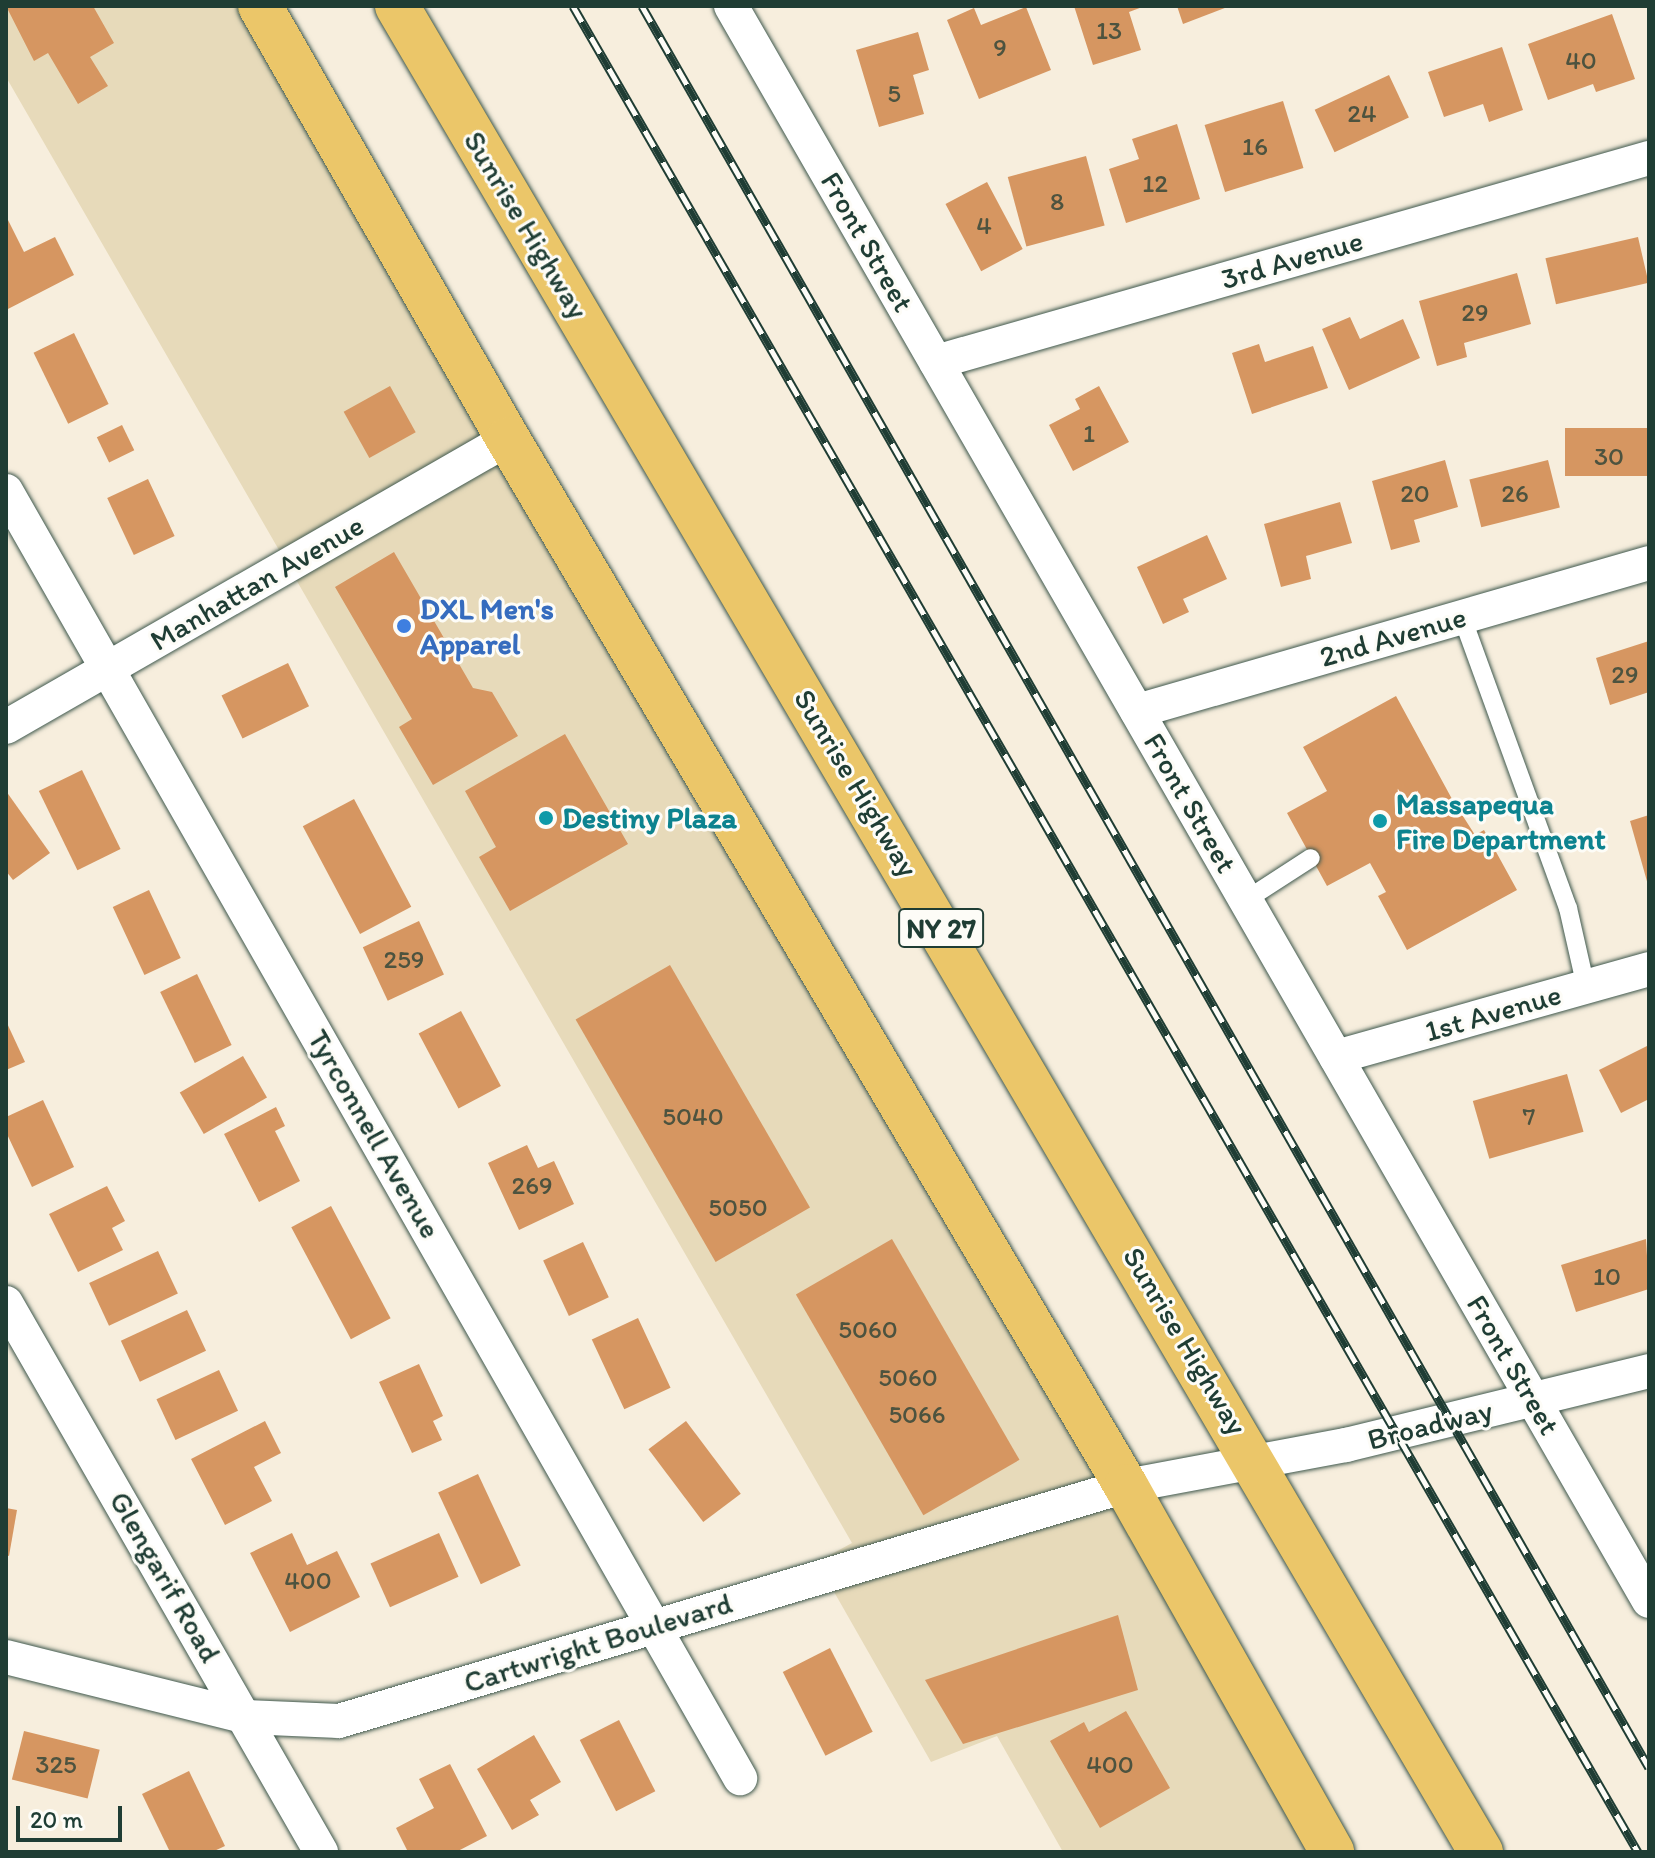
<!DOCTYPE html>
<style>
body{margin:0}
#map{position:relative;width:1655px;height:1858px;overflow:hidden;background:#f7eedd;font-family:Itim,sans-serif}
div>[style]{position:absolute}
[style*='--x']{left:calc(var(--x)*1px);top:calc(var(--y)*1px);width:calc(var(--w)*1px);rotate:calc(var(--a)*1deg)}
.built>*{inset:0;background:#e7daba}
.building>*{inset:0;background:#d69661;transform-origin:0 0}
.roads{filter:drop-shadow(0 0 2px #3f584d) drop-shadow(0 0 2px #3f584d)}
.service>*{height:18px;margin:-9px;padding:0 9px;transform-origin:9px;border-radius:9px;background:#fff}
.minor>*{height:34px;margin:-17px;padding:0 17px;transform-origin:17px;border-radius:17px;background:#fff}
.trunk>*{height:44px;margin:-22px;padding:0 22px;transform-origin:22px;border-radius:22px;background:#ebc669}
.rail>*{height:9px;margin-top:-4.5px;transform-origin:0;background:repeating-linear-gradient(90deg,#fdfcf7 0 18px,#1f3d34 0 36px);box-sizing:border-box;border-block:2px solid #1f3d34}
.dots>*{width:22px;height:22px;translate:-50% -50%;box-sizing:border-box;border:4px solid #fdfcf7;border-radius:50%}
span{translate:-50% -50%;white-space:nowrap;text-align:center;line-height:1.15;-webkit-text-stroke:6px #fdfcf7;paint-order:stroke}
.number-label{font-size:26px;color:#4d533f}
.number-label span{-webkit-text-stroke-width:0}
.shield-label span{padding:2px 6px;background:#fdfcf7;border:2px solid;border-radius:6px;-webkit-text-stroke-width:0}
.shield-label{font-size:28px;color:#1f3d34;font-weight:700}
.street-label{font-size:30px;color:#1f3d34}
.shop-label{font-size:30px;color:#366cbe;font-weight:700}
.left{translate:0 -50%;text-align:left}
.culture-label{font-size:30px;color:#0d838f;font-weight:700}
.frame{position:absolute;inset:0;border:8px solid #1f3d34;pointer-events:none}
.scale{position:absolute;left:16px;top:1806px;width:106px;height:36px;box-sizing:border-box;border:4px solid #1f3d34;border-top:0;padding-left:10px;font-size:24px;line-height:28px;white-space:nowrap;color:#1f3d34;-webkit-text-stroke:6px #fdfcf7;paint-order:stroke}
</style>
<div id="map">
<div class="built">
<i style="clip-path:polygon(6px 6px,262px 6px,1311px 1852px,1063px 1852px,997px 1736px,931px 1762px,817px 1562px,852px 1543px,6px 77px)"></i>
</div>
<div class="building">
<i style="clip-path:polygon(6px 6px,93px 6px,114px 43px,90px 57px,108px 86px,78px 104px,48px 53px,34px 61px)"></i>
<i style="clip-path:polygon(1074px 6px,1145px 6px,1129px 12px,1141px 50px,1093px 65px)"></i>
<i style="clip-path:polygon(1177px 6px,1230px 6px,1183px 24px)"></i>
<i style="clip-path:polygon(1026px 7px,1051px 70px,979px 99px,947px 20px,974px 8px,981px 25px)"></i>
<i style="clip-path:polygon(1612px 14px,1635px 79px,1596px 92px,1593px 84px,1548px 100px,1528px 44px)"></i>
<i style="clip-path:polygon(918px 32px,929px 70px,913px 75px,924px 114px,879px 127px,856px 50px)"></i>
<i style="clip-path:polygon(1502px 47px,1523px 110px,1489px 122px,1483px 104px,1444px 117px,1428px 72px)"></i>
<i style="left:1389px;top:75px;width:47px;height:82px;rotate:65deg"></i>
<i style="left:1283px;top:101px;width:70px;height:82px;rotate:73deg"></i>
<i style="clip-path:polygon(1177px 124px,1200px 199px,1126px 223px,1109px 169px,1139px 159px,1132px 139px)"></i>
<i style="left:1086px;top:156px;width:72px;height:81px;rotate:75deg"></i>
<i style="left:987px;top:182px;width:76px;height:47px;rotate:62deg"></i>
<i style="clip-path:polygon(6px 216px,24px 252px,55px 237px,74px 275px,6px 310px)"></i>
<i style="left:1638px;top:237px;width:47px;height:95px;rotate:77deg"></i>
<i style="clip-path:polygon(1517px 273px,1531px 324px,1464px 343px,1467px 357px,1437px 366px,1419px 301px)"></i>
<i style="clip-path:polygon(1350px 317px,1360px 339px,1403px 319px,1420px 358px,1349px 390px,1322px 329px)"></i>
<i style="left:74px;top:333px;width:79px;height:45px;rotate:64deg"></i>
<i style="clip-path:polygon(1259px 344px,1265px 362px,1313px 346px,1328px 388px,1252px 414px,1232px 353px)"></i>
<i style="left:390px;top:386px;width:53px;height:53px;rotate:61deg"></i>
<i style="clip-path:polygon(1099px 386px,1129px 442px,1073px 471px,1049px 425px,1080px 409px,1075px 399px)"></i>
<i style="left:122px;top:425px;width:28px;height:28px;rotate:64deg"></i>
<i style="left:1649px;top:428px;width:48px;height:84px;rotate:90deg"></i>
<i style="clip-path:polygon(1445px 460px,1458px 507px,1414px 520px,1420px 542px,1391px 550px,1372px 481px)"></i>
<i style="left:1548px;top:460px;width:49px;height:81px;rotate:76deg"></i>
<i style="left:148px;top:479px;width:63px;height:45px;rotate:65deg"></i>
<i style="clip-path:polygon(1340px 502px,1352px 543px,1306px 556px,1311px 579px,1281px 587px,1264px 524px)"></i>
<i style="clip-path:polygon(1207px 535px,1227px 579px,1183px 599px,1189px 612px,1163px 624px,1137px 567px)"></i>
<i style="clip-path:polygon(394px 552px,473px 688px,492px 692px,518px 736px,433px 785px,399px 727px,412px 719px,335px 587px)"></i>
<i style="clip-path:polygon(1649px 641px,1649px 692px,1610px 705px,1596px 658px)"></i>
<i style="left:288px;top:663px;width:48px;height:74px;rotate:64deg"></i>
<i style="clip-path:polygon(1396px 696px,1452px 799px,1475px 835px,1484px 830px,1517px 890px,1407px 950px,1378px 896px,1386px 892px,1370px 863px,1327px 886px,1287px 813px,1327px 791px,1303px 747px)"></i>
<i style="clip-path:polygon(565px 734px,628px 844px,510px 911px,479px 857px,496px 847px,465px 791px)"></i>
<i style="left:82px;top:770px;width:88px;height:48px;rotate:64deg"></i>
<i style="clip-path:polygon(6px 791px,50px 853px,13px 880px,6px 871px)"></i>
<i style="left:354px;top:799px;width:122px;height:58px;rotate:62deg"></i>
<i style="clip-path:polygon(1649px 815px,1649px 885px,1648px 885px,1630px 821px)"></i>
<i style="left:149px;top:890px;width:75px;height:40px;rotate:65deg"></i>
<i style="left:419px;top:921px;width:59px;height:62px;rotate:65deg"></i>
<i style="left:670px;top:965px;width:280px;height:109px;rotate:60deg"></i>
<i style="left:197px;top:974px;width:79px;height:41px;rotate:64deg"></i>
<i style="left:461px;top:1011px;width:85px;height:48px;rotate:62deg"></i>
<i style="clip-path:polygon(6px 1021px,25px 1062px,6px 1070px)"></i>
<i style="clip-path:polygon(1649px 1045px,1649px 1099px,1621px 1113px,1599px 1070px)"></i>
<i style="left:243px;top:1056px;width:48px;height:73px;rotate:60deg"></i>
<i style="left:1567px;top:1074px;width:60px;height:98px;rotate:74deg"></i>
<i style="clip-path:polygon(43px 1100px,74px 1167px,32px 1187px,6px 1132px,6px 1117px)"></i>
<i style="clip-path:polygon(276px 1107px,285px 1126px,275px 1131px,300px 1181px,259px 1202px,224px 1134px)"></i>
<i style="clip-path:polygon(527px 1145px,538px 1168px,554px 1161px,574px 1204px,519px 1230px,488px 1163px)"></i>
<i style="clip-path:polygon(107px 1186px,125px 1221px,112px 1228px,123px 1250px,78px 1272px,49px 1214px)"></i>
<i style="left:331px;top:1206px;width:127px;height:45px;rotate:62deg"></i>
<i style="left:892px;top:1239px;width:255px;height:111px;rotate:60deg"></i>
<i style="clip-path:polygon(1646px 1239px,1649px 1289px,1576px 1312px,1561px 1265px)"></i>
<i style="left:583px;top:1242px;width:61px;height:44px;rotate:65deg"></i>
<i style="left:158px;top:1251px;width:47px;height:76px;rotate:65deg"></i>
<i style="left:187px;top:1310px;width:45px;height:73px;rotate:65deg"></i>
<i style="left:638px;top:1318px;width:77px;height:51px;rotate:65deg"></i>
<i style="clip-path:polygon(419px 1364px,443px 1416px,433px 1421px,442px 1440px,412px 1453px,379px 1382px)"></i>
<i style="left:219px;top:1370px;width:45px;height:69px;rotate:65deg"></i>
<i style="clip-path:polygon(265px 1421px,281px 1453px,254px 1467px,272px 1501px,225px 1525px,191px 1459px)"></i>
<i style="left:686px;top:1421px;width:91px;height:47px;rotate:53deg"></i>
<i style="left:478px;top:1474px;width:101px;height:44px;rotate:65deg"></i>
<i style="clip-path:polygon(6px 1508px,17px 1510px,9px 1556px,6px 1555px)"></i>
<i style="clip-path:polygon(292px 1533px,307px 1565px,337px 1551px,360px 1597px,290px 1632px,250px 1553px)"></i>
<i style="left:439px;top:1533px;width:48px;height:75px;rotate:66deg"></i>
<i style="clip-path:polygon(1118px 1615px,1138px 1690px,963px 1744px,925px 1680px)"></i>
<i style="left:830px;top:1648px;width:94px;height:53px;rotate:63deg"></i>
<i style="clip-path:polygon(1126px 1711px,1170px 1788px,1100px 1828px,1050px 1741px,1084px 1722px,1089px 1732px)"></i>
<i style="left:619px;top:1720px;width:80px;height:44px;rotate:63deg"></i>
<i style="left:24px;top:1731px;width:78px;height:50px;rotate:14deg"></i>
<i style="clip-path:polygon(534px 1735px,561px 1782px,530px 1800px,539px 1815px,512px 1830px,477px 1769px)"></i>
<i style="clip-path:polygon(450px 1764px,487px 1836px,456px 1852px,408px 1852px,396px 1828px,434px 1808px,419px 1779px)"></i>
<i style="clip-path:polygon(189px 1771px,225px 1846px,212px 1852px,170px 1852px,142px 1794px)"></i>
</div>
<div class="roads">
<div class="service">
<i style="--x:1462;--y:617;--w:310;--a:70"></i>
<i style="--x:1568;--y:908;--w:81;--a:77.2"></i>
<i style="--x:1246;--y:900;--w:77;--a:-32.9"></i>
</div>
<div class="minor">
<i style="--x:731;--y:6;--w:1840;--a:60.08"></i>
<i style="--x:936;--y:362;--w:742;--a:-15.97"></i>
<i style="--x:6;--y:491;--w:1482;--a:60.3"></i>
<i style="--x:1137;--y:711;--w:533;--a:-16.12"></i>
<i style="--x:6;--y:727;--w:579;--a:-29.84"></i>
<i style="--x:1336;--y:1057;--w:325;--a:-15.7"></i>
<i style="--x:6;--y:1303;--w:633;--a:60.15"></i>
<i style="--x:6;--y:1657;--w:247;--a:14"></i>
<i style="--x:246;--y:1717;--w:93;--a:2.5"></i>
<i style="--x:339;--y:1721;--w:821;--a:-16.63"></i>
<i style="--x:1126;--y:1486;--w:224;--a:-10.6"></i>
<i style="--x:1346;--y:1445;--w:312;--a:-13.7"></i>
</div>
<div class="trunk">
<i style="--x:260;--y:6;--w:499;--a:60.2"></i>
<i style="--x:508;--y:439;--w:1216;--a:59.45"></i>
<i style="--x:1126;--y:1486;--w:420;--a:60.6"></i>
<i style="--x:397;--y:6;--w:2141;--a:59.58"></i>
</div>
</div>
<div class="rail">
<i style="--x:573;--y:6;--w:2131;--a:60.02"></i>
<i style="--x:642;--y:6;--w:2029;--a:60.25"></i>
</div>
<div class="dots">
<i style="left:404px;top:626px;background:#3f7fe0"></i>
<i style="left:546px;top:818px;background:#0f9aa8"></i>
<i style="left:1380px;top:821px;background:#0f9aa8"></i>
</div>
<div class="number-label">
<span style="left:1109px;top:31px">13</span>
<span style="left:1000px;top:48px">9</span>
<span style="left:1581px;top:61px">40</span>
<span style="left:894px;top:94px">5</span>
<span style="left:1362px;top:114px">24</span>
<span style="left:1255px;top:147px">16</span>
<span style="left:1155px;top:184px">12</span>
<span style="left:1057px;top:202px">8</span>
<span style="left:984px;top:226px">4</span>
<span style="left:1475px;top:313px">29</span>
<span style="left:1089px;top:434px">1</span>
<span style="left:1609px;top:457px">30</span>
<span style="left:1415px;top:494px">20</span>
<span style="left:1515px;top:494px">26</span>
<span style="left:1625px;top:675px">29</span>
<span style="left:404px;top:960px">259</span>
<span style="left:693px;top:1117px">5040</span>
<span style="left:1529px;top:1117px">7</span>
<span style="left:532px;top:1186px">269</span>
<span style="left:738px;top:1208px">5050</span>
<span style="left:1607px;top:1277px">10</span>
<span style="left:868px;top:1330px">5060</span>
<span style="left:908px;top:1378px">5060</span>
<span style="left:917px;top:1415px">5066</span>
<span style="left:308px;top:1581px">400</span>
<span style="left:56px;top:1765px">325</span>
<span style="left:1110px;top:1765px">400</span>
</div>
<div class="shield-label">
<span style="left:941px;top:928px">NY 27</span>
</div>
<div class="street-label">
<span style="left:526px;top:225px;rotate:59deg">Sunrise Highway</span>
<span style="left:867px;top:242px;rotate:60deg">Front Street</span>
<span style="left:1292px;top:260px;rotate:-16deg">3rd Avenue</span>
<span style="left:257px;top:583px;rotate:-30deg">Manhattan Avenue</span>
<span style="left:1393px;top:637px;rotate:-16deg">2nd Avenue</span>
<span style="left:856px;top:783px;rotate:59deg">Sunrise Highway</span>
<span style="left:1190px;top:803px;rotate:60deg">Front Street</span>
<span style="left:1493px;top:1013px;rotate:-16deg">1st Avenue</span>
<span style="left:374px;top:1134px;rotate:60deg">Tyrconnell Avenue</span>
<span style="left:1185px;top:1341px;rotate:59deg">Sunrise Highway</span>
<span style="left:1513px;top:1365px;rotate:60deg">Front Street</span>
<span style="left:1430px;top:1425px;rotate:-14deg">Broadway</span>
<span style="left:165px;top:1577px;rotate:60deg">Glengarif Road</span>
<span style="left:598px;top:1643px;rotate:-17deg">Cartwright Boulevard</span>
</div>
<div class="shop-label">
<span class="left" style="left:420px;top:626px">DXL Men's<br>Apparel</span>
</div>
<div class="culture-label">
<span class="left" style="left:1396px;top:821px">Massapequa<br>Fire Department</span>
<span class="left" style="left:562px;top:818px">Destiny Plaza</span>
</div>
<div class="frame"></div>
<div class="scale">20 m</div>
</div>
